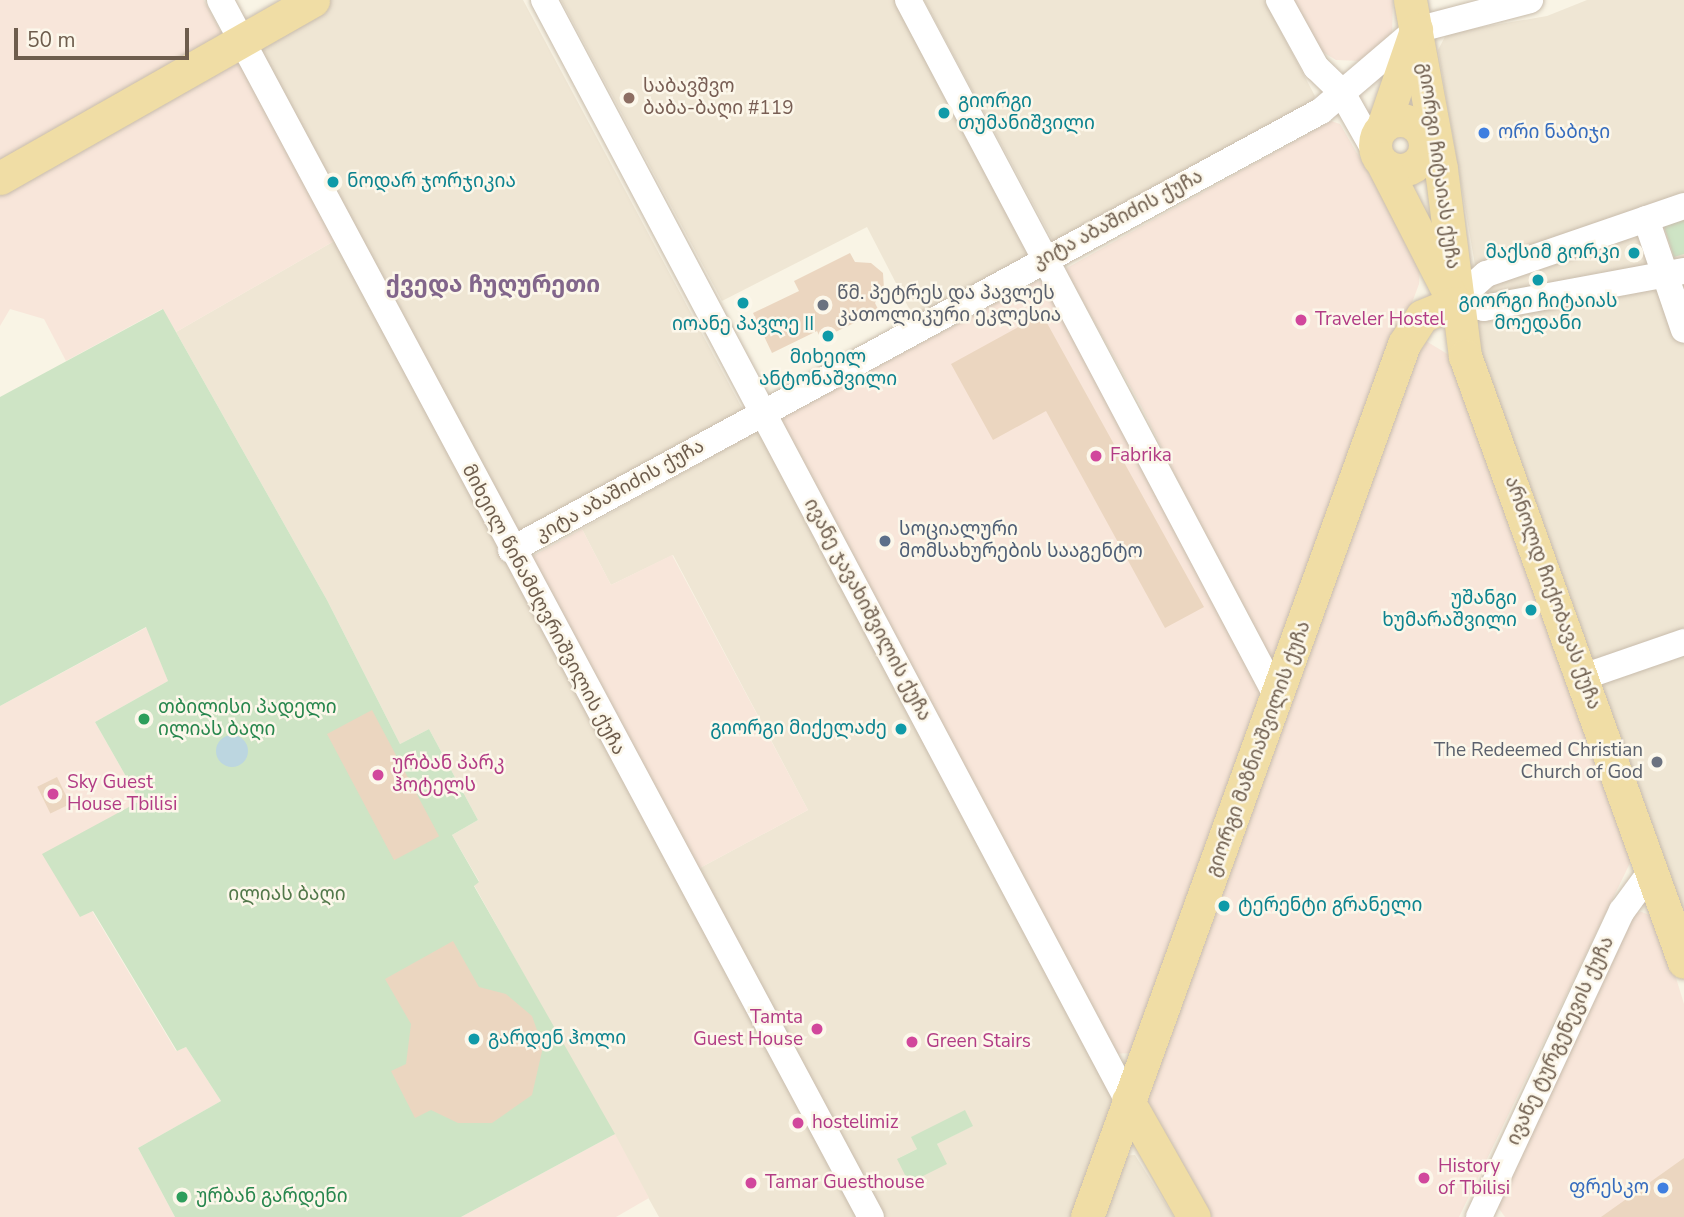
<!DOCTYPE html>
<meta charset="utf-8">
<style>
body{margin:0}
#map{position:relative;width:1684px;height:1217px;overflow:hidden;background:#f9f4e5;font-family:"Nunito Sans","Noto Sans Georgian",sans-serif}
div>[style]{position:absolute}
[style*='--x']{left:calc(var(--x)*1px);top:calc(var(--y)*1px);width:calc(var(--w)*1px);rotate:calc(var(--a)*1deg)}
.residential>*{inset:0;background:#efe6d4}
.commercial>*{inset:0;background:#f8e6da}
.green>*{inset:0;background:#cee4c5}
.water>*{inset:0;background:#bcd6e0}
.round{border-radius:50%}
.building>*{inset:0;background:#ebd6c0;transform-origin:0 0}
.roads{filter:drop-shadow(0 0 2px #c8bcac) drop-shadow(0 0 2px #c8bcac)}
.minor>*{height:26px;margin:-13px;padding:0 13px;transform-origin:13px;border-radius:13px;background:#fff}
.major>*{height:33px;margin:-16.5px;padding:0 16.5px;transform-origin:16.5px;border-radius:16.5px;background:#f0dda5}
.major>.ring{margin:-16.5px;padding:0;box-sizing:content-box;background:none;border:33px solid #f0dda5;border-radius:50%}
.dots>*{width:19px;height:19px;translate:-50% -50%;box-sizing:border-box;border:4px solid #fcf7ea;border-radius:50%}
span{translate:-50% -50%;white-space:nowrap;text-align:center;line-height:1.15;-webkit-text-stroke:5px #fcf7ea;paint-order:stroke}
.education-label{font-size:19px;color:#785e54}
.left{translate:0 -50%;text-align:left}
.culture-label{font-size:19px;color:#0d838f}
.right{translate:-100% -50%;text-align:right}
.shop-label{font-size:19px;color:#366cbe}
.street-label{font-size:19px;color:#6e5d4d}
.worship-label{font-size:19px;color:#5b616d}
.hotel-label{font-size:19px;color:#b23c85}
.service-label{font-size:19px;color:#4e5e75}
.leisure-label{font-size:19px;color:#27864d}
.park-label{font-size:19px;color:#52784a}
.quarter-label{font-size:23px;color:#82668b;font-weight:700}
.scale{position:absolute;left:14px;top:28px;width:175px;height:32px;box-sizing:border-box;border:4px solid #6e5d4d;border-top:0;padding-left:9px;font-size:21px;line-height:24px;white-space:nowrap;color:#6e5d4d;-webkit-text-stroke:5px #fcf7ea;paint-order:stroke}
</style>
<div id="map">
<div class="residential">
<i style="clip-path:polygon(330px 0,523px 0,743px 410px,518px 537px,257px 54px,258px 41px)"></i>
<i style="clip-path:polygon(561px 0,901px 0,1034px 253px,915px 320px,867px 227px,722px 301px)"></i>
<i style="clip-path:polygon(924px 0,1264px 0,1315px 96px,1311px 106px,1053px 241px)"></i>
<i style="clip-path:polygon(1587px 0,1684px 0,1684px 944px,1467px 342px,1475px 265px,1438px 50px,1447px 33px,1547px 16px)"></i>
<i style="clip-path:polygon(336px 240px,863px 1217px,659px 1217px,474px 885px,479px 881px,452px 835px,478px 820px,429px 729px,400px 744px,327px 600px,176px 332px)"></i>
<i style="clip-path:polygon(evenodd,758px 431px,1112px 1096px,1114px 1105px,1076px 1217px,882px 1217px,698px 869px,808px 810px,673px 555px,611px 585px,582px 529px,758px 431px,972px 1126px,937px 1144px,897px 1159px,917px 1149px,912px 1137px,972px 1126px)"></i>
<i style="clip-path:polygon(1135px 1155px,1174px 1217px,1094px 1217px,1122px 1156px)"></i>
</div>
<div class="commercial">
<i style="clip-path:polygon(0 0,204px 0,222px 34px,0 171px)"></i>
<i style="clip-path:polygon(1290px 0,1393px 0,1392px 39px,1362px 61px,1336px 60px,1316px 48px)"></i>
<i style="clip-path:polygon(238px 60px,336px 240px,176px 332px,162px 309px,66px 361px,44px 319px,10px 309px,0 326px,0 194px)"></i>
<i style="clip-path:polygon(1331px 121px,1340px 124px,1407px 239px,1420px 264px,1419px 284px,1279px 662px,1267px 661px,1141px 406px,1065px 269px)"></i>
<i style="clip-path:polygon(1037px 281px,1048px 285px,1268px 701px,1136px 1053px,1106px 1054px,780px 427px,784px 417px)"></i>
<i style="clip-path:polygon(1426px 341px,1449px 355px,1630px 845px,1630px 863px,1459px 1217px,1205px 1217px,1141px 1107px,1416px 347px)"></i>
<i style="clip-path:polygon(582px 529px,611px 585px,672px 555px,808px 810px,698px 869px,531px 557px)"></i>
<i style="clip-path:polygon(147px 627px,168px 681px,95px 722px,140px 801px,80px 917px,92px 911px,176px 1051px,186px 1047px,221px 1101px,138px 1148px,175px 1217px,0 1217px,0 706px)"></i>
<i style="clip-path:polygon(1642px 912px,1658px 919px,1684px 1004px,1684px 1217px,1505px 1217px,1495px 1203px,1634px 913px)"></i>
<i style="clip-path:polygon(615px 1134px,649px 1198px,616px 1217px,461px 1217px)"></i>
</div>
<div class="green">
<i style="clip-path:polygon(1684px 217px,1684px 254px,1674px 257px,1663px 223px)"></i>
<i style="clip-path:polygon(163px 309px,327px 600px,400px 744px,429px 729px,478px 820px,452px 835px,479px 882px,474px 886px,615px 1134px,461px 1217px,175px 1217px,138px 1148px,221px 1101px,186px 1047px,177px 1051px,93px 911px,80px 917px,42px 854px,140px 801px,95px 722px,168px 681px,146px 627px,0 706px,0 397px)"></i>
<i style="clip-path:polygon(965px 1110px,973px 1126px,937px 1144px,947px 1164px,909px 1183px,897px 1159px,917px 1149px,911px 1137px)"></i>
</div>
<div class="water">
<i class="round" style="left:216px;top:735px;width:32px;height:32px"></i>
</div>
<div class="building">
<i style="clip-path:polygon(850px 253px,855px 262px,871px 263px,883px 273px,884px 289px,875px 303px,879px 311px,821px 339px,817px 331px,772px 353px,753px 313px,799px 291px,794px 281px)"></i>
<i style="clip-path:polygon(1042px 314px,1204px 607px,1165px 628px,1046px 411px,993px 440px,951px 364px)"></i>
<i style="left:372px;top:710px;width:143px;height:51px;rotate:62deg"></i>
<i style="left:57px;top:777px;width:30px;height:22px;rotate:64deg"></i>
<i style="clip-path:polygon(453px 941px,479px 987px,506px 994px,532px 1016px,543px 1047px,532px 1095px,492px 1123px,458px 1123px,431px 1110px,415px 1118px,391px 1071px,406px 1064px,411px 1024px,385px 979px)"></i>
<i style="clip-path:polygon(1684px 1158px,1684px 1217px,1601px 1217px)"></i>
</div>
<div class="roads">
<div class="minor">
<i style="--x:220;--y:0;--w:1380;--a:61.86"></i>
<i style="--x:544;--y:0;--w:1246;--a:62.06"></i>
<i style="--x:908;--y:0;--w:789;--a:62.1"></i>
<i style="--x:1279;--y:0;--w:77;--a:61.1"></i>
<i style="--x:1316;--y:67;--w:35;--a:44"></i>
<i style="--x:1341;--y:91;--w:69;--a:60.5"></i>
<i style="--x:1684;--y:206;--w:209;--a:161"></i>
<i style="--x:1486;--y:274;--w:43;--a:137.8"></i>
<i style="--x:1454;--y:303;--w:30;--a:9"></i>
<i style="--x:1484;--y:308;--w:203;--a:-10.5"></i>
<i style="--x:1646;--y:219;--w:117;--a:71.1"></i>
<i style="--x:511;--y:550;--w:921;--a:-28.46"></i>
<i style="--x:1321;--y:111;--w:125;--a:-40.5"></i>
<i style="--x:1416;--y:30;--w:118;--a:-14.7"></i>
<i style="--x:1583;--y:677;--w:107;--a:-19.1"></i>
<i style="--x:1479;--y:1217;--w:338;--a:-65"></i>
<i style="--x:1622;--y:911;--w:51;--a:-53.8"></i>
</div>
<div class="major">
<i style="--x:1410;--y:0;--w:172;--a:79.6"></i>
<i style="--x:1441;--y:169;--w:189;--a:82.7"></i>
<i style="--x:1465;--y:356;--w:644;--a:70.13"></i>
<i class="ring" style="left:1375px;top:120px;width:17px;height:17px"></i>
<i style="--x:1383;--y:126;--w:102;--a:-71"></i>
<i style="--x:1384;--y:166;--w:154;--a:62.9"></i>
<i style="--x:0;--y:178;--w:360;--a:-29.6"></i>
<i style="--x:1128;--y:1101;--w:133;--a:60.4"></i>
<i style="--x:1087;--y:1217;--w:929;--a:-70.04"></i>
<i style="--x:1404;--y:344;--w:33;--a:-57"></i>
<i style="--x:1422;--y:316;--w:35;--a:-22"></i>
</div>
</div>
<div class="dots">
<i style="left:629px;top:98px;background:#8d6e63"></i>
<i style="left:944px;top:113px;background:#0f9aa8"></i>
<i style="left:1484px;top:133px;background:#3f7fe0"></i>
<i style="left:333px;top:182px;background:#0f9aa8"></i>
<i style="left:1634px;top:253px;background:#0f9aa8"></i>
<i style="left:1538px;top:280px;background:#0f9aa8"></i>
<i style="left:743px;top:303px;background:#0f9aa8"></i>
<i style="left:823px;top:305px;background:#6b7280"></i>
<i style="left:1301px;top:320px;background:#d1479c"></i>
<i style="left:828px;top:336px;background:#0f9aa8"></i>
<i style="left:1096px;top:456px;background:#d1479c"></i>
<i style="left:885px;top:541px;background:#5c6f8a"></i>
<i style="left:1531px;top:610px;background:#0f9aa8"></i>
<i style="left:144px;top:719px;background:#2e9e5b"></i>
<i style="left:901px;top:729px;background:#0f9aa8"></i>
<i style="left:1657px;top:762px;background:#6b7280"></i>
<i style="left:378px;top:775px;background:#d1479c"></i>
<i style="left:53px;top:794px;background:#d1479c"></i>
<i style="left:1224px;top:906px;background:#0f9aa8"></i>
<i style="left:817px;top:1029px;background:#d1479c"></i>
<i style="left:474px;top:1039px;background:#0f9aa8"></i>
<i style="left:912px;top:1042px;background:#d1479c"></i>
<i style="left:798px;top:1123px;background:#d1479c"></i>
<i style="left:1424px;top:1178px;background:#d1479c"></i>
<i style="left:751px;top:1183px;background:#d1479c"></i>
<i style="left:1663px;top:1188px;background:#3f7fe0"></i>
<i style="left:182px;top:1197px;background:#2e9e5b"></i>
</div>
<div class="education-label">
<span class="left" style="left:643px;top:98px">საბავშვო<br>ბაბა-ბაღი #119</span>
</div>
<div class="culture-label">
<span class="left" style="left:958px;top:113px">გიორგი<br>თუმანიშვილი</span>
<span class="left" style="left:347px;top:182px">ნოდარ ჯორჯიკია</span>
<span class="right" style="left:1620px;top:253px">მაქსიმ გორკი</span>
<span style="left:1538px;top:313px">გიორგი ჩიტაიას<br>მოედანი</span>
<span style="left:743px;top:325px">იოანე პავლე II</span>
<span style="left:828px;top:369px">მიხეილ<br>ანტონაშვილი</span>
<span class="right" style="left:1517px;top:610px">უშანგი<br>ხუმარაშვილი</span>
<span class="right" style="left:887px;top:729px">გიორგი მიქელაძე</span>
<span class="left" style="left:1238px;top:906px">ტერენტი გრანელი</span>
<span class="left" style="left:488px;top:1039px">გარდენ ჰოლი</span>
</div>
<div class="shop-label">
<span class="left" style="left:1498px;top:133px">ორი ნაბიჯი</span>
<span class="right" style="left:1649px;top:1188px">ფრესკო</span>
</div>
<div class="street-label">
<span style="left:1438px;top:166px;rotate:82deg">გიორგი ჩიტაიას ქუჩა</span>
<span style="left:1118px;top:220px;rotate:-28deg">კიტა აბაშიძის ქუჩა</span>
<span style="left:620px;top:491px;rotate:-29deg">კიტა აბაშიძის ქუჩა</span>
<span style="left:1552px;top:593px;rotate:70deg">არნოლდ ჩიქობავას ქუჩა</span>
<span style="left:543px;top:610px;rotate:62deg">მიხეილ წინამძღვრიშვილის ქუჩა</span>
<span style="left:867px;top:610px;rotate:62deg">ივანე ჯავახიშვილის ქუჩა</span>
<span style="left:1259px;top:749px;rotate:-70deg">გიორგი მაზნიაშვილის ქუჩა</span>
<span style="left:1561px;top:1041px;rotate:-65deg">ივანე ტურგენევის ქუჩა</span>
</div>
<div class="worship-label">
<span class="left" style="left:837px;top:305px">წმ. პეტრეს და პავლეს<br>კათოლიკური ეკლესია</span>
<span class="right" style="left:1643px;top:762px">The Redeemed Christian<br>Church of God</span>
</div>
<div class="hotel-label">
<span class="left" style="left:1315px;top:320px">Traveler Hostel</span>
<span class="left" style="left:1110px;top:456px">Fabrika</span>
<span class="left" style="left:392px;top:775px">ურბან პარკ<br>ჰოტელს</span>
<span class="left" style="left:67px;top:794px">Sky Guest<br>House Tbilisi</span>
<span class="right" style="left:803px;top:1029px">Tamta<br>Guest House</span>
<span class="left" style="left:926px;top:1042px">Green Stairs</span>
<span class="left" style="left:812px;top:1123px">hostelimiz</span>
<span class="left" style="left:1438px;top:1178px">History<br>of Tbilisi</span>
<span class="left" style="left:765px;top:1183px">Tamar Guesthouse</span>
</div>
<div class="service-label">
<span class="left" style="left:899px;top:541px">სოციალური<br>მომსახურების სააგენტო</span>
</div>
<div class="leisure-label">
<span class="left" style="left:158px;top:719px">თბილისი პადელი<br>ილიას ბაღი</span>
<span class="left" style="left:196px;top:1197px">ურბან გარდენი</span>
</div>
<div class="park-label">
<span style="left:287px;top:895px">ილიას ბაღი</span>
</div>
<div class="quarter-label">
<span style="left:493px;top:285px">ქვედა ჩუღურეთი</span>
</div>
<div class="scale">50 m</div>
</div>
